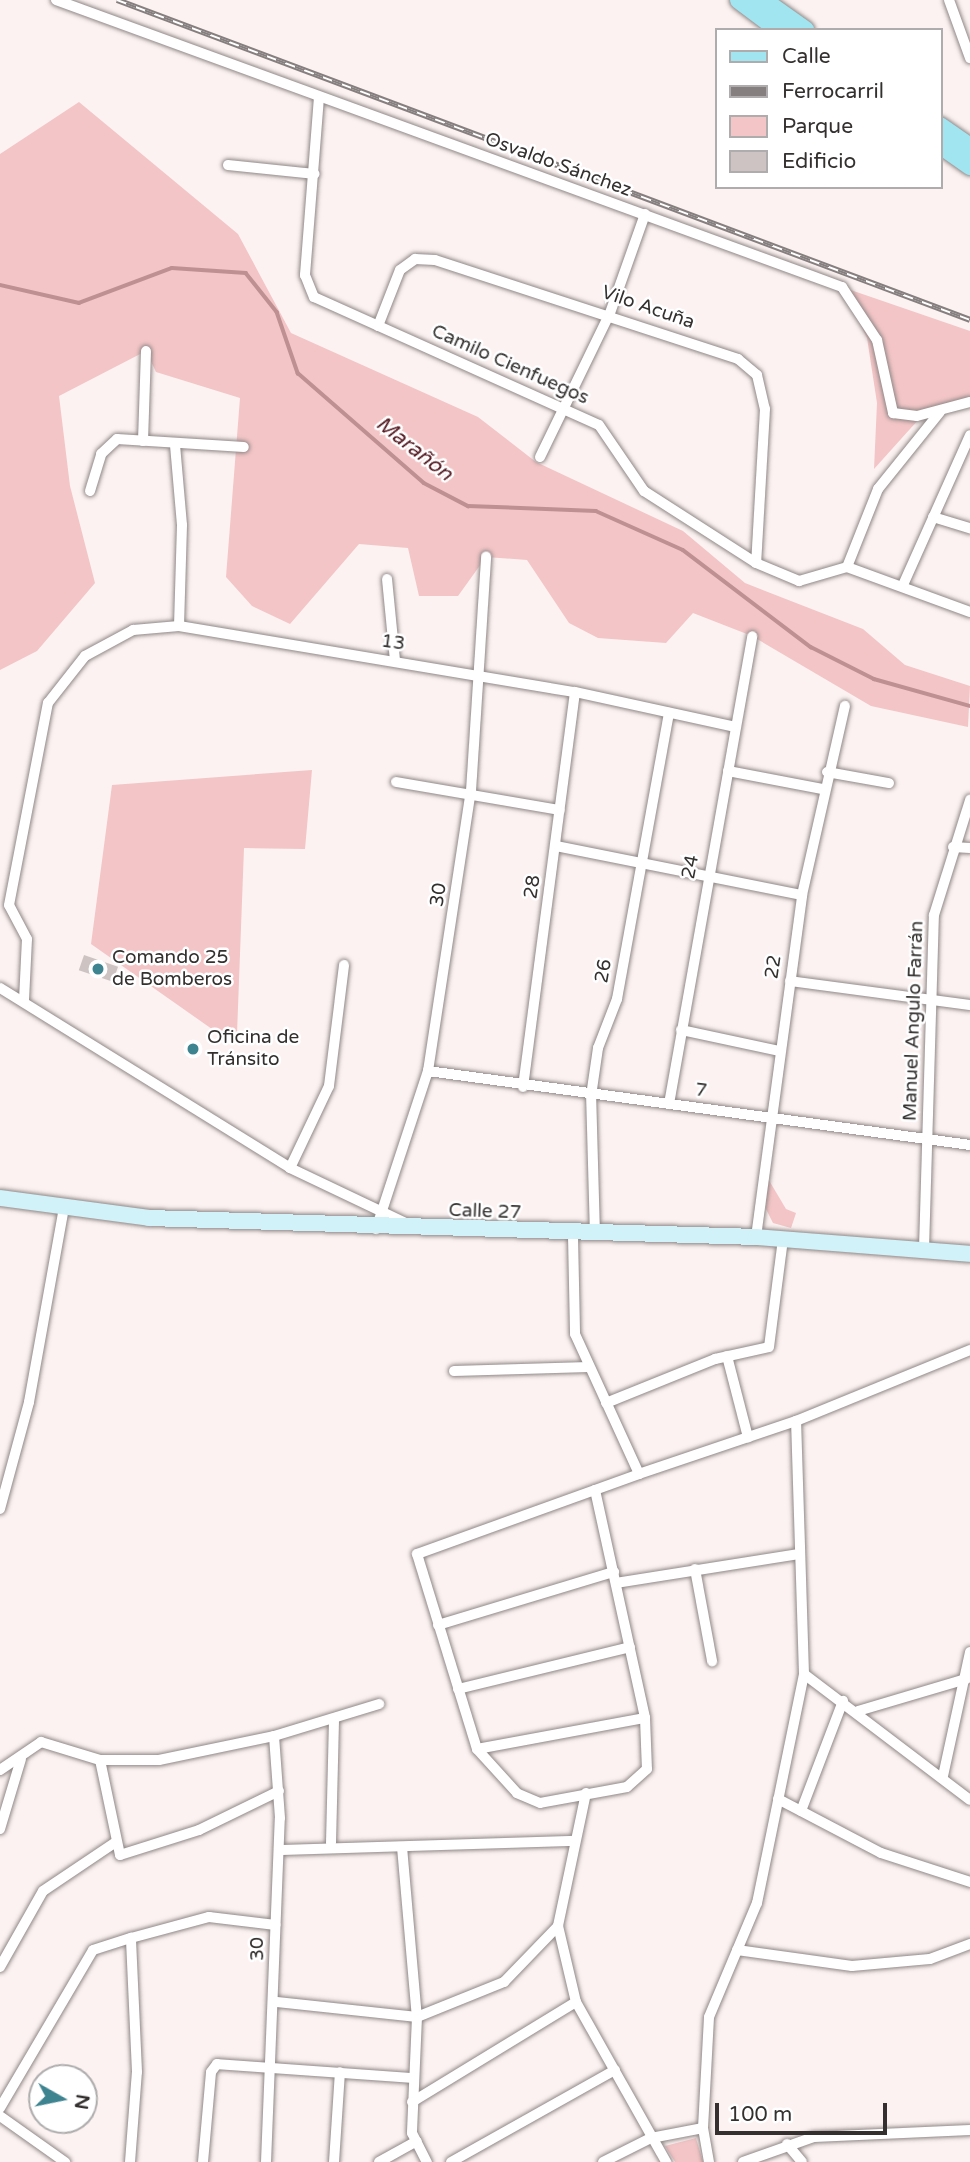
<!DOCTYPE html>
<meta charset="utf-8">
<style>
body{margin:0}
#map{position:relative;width:970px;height:2162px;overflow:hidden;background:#fcf2f2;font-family:"Varela Round",sans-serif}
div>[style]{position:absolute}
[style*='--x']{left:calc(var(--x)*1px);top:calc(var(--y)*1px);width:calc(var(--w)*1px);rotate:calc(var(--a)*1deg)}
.green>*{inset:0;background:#f3c5c6}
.stream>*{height:3.5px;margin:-1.75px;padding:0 1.75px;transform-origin:1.75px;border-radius:1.75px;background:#be9091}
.building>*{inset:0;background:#cdc3c3;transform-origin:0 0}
.roads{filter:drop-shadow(0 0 2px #908787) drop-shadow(0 0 2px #908787)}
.street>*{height:10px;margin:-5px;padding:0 5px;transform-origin:5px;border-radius:5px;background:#fff}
.secondary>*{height:16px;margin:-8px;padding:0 8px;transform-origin:8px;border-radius:8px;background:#d0f2f8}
.primary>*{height:18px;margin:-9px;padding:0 9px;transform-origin:9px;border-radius:9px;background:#a1e5f1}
.rail>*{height:6px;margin-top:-3px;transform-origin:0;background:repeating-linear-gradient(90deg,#fff 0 10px,#867f7f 0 20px);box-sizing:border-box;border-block:2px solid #867f7f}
.dots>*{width:19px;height:19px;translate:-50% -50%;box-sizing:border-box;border:4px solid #fff;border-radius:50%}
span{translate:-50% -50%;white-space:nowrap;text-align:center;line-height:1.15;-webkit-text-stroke:5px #fff;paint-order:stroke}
.street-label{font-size:19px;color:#343030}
.poi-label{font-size:19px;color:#343030}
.left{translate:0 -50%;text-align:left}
.water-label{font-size:21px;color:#541a22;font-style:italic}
.legend{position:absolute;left:715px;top:28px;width:228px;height:161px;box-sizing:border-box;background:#fff;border:2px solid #aeacac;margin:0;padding:9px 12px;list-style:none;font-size:21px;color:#343030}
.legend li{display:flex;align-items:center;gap:14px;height:35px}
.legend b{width:35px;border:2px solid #aeacac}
.north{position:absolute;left:28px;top:2064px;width:70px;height:70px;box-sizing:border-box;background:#fff;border:2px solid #aeacac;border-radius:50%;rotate:99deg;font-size:19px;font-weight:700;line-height:28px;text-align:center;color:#343030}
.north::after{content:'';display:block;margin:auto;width:24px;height:32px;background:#3e8390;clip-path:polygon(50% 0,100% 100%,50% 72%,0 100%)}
.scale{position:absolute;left:715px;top:2103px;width:172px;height:32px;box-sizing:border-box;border:4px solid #343030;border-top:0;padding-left:9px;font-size:21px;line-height:24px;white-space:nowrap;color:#343030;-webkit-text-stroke:5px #fff;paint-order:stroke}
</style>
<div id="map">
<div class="green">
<i style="clip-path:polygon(79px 102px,238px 234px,291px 333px,478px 417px,536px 462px,683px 531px,745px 583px,863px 629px,905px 665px,970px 686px,968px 727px,871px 706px,752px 636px,693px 613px,666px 643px,598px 638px,569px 623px,527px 560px,486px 557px,458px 596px,419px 596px,408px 548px,359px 544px,290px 624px,252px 606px,226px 577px,240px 398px,156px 372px,146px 351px,59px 396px,70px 486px,95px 583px,37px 651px,0 670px,0 154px)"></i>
<i style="clip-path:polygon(842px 287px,970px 331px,970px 399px,928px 409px,874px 469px,877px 403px,867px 338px)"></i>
<i style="clip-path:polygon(312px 770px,305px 849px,244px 848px,237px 1034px,229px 1041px,91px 944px,112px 785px)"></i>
<i style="clip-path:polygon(767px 1177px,786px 1209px,796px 1213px,791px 1228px,773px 1223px,766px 1209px)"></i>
<i style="clip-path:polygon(696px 2138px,703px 2162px,675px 2162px,665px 2146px)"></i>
</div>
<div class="stream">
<i style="--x:0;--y:285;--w:81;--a:12.8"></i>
<i style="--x:79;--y:303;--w:99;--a:-20.6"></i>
<i style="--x:172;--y:268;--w:74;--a:3.9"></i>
<i style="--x:246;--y:273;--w:50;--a:51.5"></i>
<i style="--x:277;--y:312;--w:65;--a:71"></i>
<i style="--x:298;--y:373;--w:167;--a:41.1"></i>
<i style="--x:424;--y:483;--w:50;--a:27.6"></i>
<i style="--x:468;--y:506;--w:128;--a:2.2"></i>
<i style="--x:596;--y:511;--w:95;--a:24.1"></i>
<i style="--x:683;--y:550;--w:161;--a:37.2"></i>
<i style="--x:811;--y:647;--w:71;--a:26.9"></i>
<i style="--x:874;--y:679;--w:100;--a:15.7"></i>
</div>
<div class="building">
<i style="left:84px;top:955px;width:36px;height:16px;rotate:19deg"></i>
</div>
<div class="roads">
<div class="street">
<i style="--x:56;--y:0;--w:837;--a:20.06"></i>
<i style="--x:842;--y:287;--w:64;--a:56.6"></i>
<i style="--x:877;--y:340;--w:75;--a:77.6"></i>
<i style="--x:893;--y:413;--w:24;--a:7"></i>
<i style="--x:917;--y:416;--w:55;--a:-14.8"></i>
<i style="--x:949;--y:0;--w:62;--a:70.1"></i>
<i style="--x:319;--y:97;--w:179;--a:94.5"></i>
<i style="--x:305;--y:275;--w:24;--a:68"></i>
<i style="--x:314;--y:297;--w:312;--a:24.2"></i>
<i style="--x:599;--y:425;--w:80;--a:55.7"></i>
<i style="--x:644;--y:491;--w:133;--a:32.7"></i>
<i style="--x:756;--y:563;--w:47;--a:22.7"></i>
<i style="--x:799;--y:581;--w:50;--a:-16.3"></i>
<i style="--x:228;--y:165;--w:87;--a:5.9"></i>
<i style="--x:378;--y:326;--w:60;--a:-68.6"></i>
<i style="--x:400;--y:270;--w:19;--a:-36"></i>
<i style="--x:415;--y:259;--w:20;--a:3"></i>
<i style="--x:435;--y:260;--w:319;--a:18.1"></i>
<i style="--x:738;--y:359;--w:25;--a:40"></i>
<i style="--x:757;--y:375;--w:35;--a:77"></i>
<i style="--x:765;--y:409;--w:154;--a:93.3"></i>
<i style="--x:143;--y:441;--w:90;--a:-88.1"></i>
<i style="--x:175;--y:445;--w:80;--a:85"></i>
<i style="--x:182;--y:525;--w:101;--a:91.7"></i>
<i style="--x:540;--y:457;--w:160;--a:-64.1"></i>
<i style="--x:610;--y:313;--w:105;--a:-70.5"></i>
<i style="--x:90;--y:491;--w:39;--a:-73"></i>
<i style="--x:101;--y:454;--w:22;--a:-43"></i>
<i style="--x:117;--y:439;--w:127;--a:3.6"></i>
<i style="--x:933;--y:517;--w:39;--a:17"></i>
<i style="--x:847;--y:567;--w:84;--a:-68.3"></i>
<i style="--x:878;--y:489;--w:99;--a:-51.2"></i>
<i style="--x:847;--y:567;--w:131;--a:20.1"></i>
<i style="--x:387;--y:579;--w:81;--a:84.4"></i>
<i style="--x:903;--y:585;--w:164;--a:-65.9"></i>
<i style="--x:728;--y:771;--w:96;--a:10.8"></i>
<i style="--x:827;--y:772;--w:63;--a:10.1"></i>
<i style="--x:396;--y:782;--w:166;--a:9.7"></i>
<i style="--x:556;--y:846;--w:251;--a:11.3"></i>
<i style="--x:953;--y:847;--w:17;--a:3"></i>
<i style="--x:790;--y:981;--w:182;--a:7.6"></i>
<i style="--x:0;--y:988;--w:341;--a:31.8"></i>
<i style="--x:290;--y:1168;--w:128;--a:25.4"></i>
<i style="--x:24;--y:1000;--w:61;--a:-87.2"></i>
<i style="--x:27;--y:939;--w:38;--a:-118"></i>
<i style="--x:9;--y:905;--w:206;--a:-79.1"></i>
<i style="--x:48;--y:703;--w:60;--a:-51.8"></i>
<i style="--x:85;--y:656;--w:55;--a:-28.4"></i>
<i style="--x:133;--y:630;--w:46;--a:-5"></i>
<i style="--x:179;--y:626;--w:401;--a:9.5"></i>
<i style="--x:575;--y:692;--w:164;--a:12.3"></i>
<i style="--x:681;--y:1030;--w:101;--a:12"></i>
<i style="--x:428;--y:1071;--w:547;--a:7.77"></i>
<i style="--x:523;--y:1087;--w:398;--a:-82.5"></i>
<i style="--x:669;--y:1104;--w:475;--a:-79.9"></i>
<i style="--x:290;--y:1168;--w:91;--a:-64.6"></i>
<i style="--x:329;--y:1086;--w:122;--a:-82.9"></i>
<i style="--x:376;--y:1229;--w:166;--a:-71.8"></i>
<i style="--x:428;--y:1071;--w:283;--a:-81.3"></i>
<i style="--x:471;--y:791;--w:235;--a:-86.3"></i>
<i style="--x:595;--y:1235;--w:139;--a:-91.6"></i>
<i style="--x:591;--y:1096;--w:49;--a:-81.7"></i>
<i style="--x:598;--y:1048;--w:53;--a:-68.8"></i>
<i style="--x:617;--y:999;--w:291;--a:-79.7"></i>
<i style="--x:573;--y:1236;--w:98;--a:88.8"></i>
<i style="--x:575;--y:1334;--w:154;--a:65.4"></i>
<i style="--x:756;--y:1237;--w:345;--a:-82.3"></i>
<i style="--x:802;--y:895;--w:194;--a:-77.2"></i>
<i style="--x:924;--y:1249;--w:334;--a:-88.3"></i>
<i style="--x:934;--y:915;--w:121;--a:-72.6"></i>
<i style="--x:727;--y:1356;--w:84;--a:75.5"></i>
<i style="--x:454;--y:1371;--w:135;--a:-1.7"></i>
<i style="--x:606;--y:1403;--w:118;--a:-22"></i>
<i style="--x:715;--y:1359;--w:55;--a:-12.5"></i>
<i style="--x:769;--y:1347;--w:109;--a:-82.6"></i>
<i style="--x:595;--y:1490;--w:233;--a:77.6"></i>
<i style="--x:645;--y:1718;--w:51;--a:87.8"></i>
<i style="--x:647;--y:1769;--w:27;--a:138"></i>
<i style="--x:627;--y:1787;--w:88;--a:169.6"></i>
<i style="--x:540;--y:1803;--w:25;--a:-157"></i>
<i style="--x:517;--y:1793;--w:59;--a:-132.3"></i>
<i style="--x:477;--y:1749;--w:204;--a:-107.1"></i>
<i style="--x:417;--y:1554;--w:236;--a:-19.8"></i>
<i style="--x:639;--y:1474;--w:166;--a:-18.7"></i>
<i style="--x:796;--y:1421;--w:188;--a:-22.2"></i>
<i style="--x:0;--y:1509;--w:111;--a:-74.8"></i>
<i style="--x:29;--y:1402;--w:197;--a:-79.8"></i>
<i style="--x:695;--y:1569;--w:94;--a:79.5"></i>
<i style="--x:616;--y:1583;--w:185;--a:-9"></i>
<i style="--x:438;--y:1625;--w:184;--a:-16.8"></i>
<i style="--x:804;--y:1674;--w:208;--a:37.2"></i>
<i style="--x:458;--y:1689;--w:177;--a:-13.7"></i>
<i style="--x:858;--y:1711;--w:113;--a:-16.5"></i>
<i style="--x:477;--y:1749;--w:171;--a:-10.5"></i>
<i style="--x:100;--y:1760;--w:97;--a:78.1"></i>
<i style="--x:120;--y:1855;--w:83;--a:-17.6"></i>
<i style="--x:199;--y:1830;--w:89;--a:-26"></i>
<i style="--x:0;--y:1770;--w:50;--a:-34.3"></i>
<i style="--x:41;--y:1742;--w:62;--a:17"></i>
<i style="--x:100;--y:1760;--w:59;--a:0"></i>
<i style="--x:159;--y:1760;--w:117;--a:-11.8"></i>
<i style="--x:274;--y:1736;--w:110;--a:-16.9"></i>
<i style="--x:943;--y:1776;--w:127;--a:-77.7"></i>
<i style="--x:586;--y:1793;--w:136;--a:101.9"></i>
<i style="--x:558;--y:1926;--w:78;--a:76.7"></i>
<i style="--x:576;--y:2002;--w:184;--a:60.6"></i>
<i style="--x:778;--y:1799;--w:116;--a:27.7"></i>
<i style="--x:881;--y:1853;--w:94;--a:18"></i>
<i style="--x:801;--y:1811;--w:118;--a:-69.1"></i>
<i style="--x:0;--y:1829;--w:73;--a:-73.3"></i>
<i style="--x:331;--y:1843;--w:124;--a:-88.6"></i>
<i style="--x:402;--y:1847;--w:171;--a:85"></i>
<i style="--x:417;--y:2017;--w:116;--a:92.5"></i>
<i style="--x:412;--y:2133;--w:33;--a:63"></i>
<i style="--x:279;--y:1850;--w:293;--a:-1.8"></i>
<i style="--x:737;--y:1950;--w:116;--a:7.9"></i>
<i style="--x:852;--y:1966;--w:78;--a:-5.1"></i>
<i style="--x:930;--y:1959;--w:43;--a:-20.6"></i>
<i style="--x:0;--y:1967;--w:87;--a:-60.5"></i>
<i style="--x:43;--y:1891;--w:88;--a:-33.9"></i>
<i style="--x:277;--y:2002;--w:141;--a:6.1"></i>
<i style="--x:417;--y:2017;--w:94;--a:-21.9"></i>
<i style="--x:504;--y:1982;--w:78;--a:-46"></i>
<i style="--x:412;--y:2102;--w:192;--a:-31.4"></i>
<i style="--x:0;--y:2108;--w:183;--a:-59.5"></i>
<i style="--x:93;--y:1950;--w:40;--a:-18"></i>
<i style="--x:0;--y:2116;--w:80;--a:35.3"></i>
<i style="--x:787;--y:2144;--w:23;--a:50"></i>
<i style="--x:130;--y:2162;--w:90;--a:-85.6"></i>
<i style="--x:137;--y:2072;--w:134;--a:-92.6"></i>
<i style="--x:131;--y:1938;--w:81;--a:-15.1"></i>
<i style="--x:209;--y:1917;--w:67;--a:6.8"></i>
<i style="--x:203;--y:2162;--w:90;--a:-84.9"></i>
<i style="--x:211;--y:2072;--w:10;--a:-53"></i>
<i style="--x:217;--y:2064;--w:196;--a:4.1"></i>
<i style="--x:266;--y:2162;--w:344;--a:-87.7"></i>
<i style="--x:280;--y:1818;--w:82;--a:-94.2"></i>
<i style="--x:334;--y:2162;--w:90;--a:-86.2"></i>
<i style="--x:379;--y:2162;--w:43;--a:-28.9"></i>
<i style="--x:451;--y:2162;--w:188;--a:-29.3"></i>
<i style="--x:603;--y:2162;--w:54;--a:-26.6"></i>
<i style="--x:651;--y:2138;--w:53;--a:-10.9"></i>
<i style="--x:709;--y:2162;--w:35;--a:-100"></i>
<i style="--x:703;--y:2128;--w:111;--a:-86.9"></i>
<i style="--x:709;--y:2017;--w:124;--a:-67.2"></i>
<i style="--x:757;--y:1903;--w:234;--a:-78.4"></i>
<i style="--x:804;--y:1674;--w:253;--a:-91.8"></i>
<i style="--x:743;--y:2162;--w:75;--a:-19.4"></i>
<i style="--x:814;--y:2137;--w:156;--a:-2.6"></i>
</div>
<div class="secondary">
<i style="--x:0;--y:1198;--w:150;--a:7.6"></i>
<i style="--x:149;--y:1218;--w:607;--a:1.79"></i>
<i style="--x:756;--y:1237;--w:215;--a:4.5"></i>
</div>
<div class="primary">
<i style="--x:739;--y:0;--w:50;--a:36.9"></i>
<i style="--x:763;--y:0;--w:52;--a:35.5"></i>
<i style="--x:940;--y:126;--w:37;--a:35"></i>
<i style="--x:940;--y:145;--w:37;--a:35"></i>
</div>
</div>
<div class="rail">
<i style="--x:117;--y:0;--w:911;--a:20.56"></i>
</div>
<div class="dots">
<i style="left:98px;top:969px;background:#3e8390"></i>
<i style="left:193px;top:1049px;background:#3e8390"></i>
</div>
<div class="street-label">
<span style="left:558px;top:165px;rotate:20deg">Osvaldo Sánchez</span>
<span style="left:648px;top:308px;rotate:19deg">Vilo Acuña</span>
<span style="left:510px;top:365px;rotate:24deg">Camilo Cienfuegos</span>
<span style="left:393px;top:643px;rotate:8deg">13</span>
<span style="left:691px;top:867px;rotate:-79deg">24</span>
<span style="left:533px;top:887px;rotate:-82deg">28</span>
<span style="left:439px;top:895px;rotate:-81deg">30</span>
<span style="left:774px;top:967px;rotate:-82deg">22</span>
<span style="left:604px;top:971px;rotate:-80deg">26</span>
<span style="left:914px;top:1021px;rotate:-88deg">Manuel Angulo Farrán</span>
<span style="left:701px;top:1091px;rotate:7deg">7</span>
<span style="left:485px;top:1212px;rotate:2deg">Calle 27</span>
<span style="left:258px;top:1949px;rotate:-91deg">30</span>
</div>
<div class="poi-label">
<span class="left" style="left:112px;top:969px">Comando 25<br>de Bomberos</span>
<span class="left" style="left:207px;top:1049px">Oficina de<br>Tránsito</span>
</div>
<div class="water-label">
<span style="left:414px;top:449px;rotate:38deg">Marañón</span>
</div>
<ul class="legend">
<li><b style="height:9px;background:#a1e5f1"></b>Calle</li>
<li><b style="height:9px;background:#867f7f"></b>Ferrocarril</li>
<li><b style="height:19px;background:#f3c5c6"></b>Parque</li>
<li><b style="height:19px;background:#cdc3c3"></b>Edificio</li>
</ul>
<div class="north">N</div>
<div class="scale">100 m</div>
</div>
